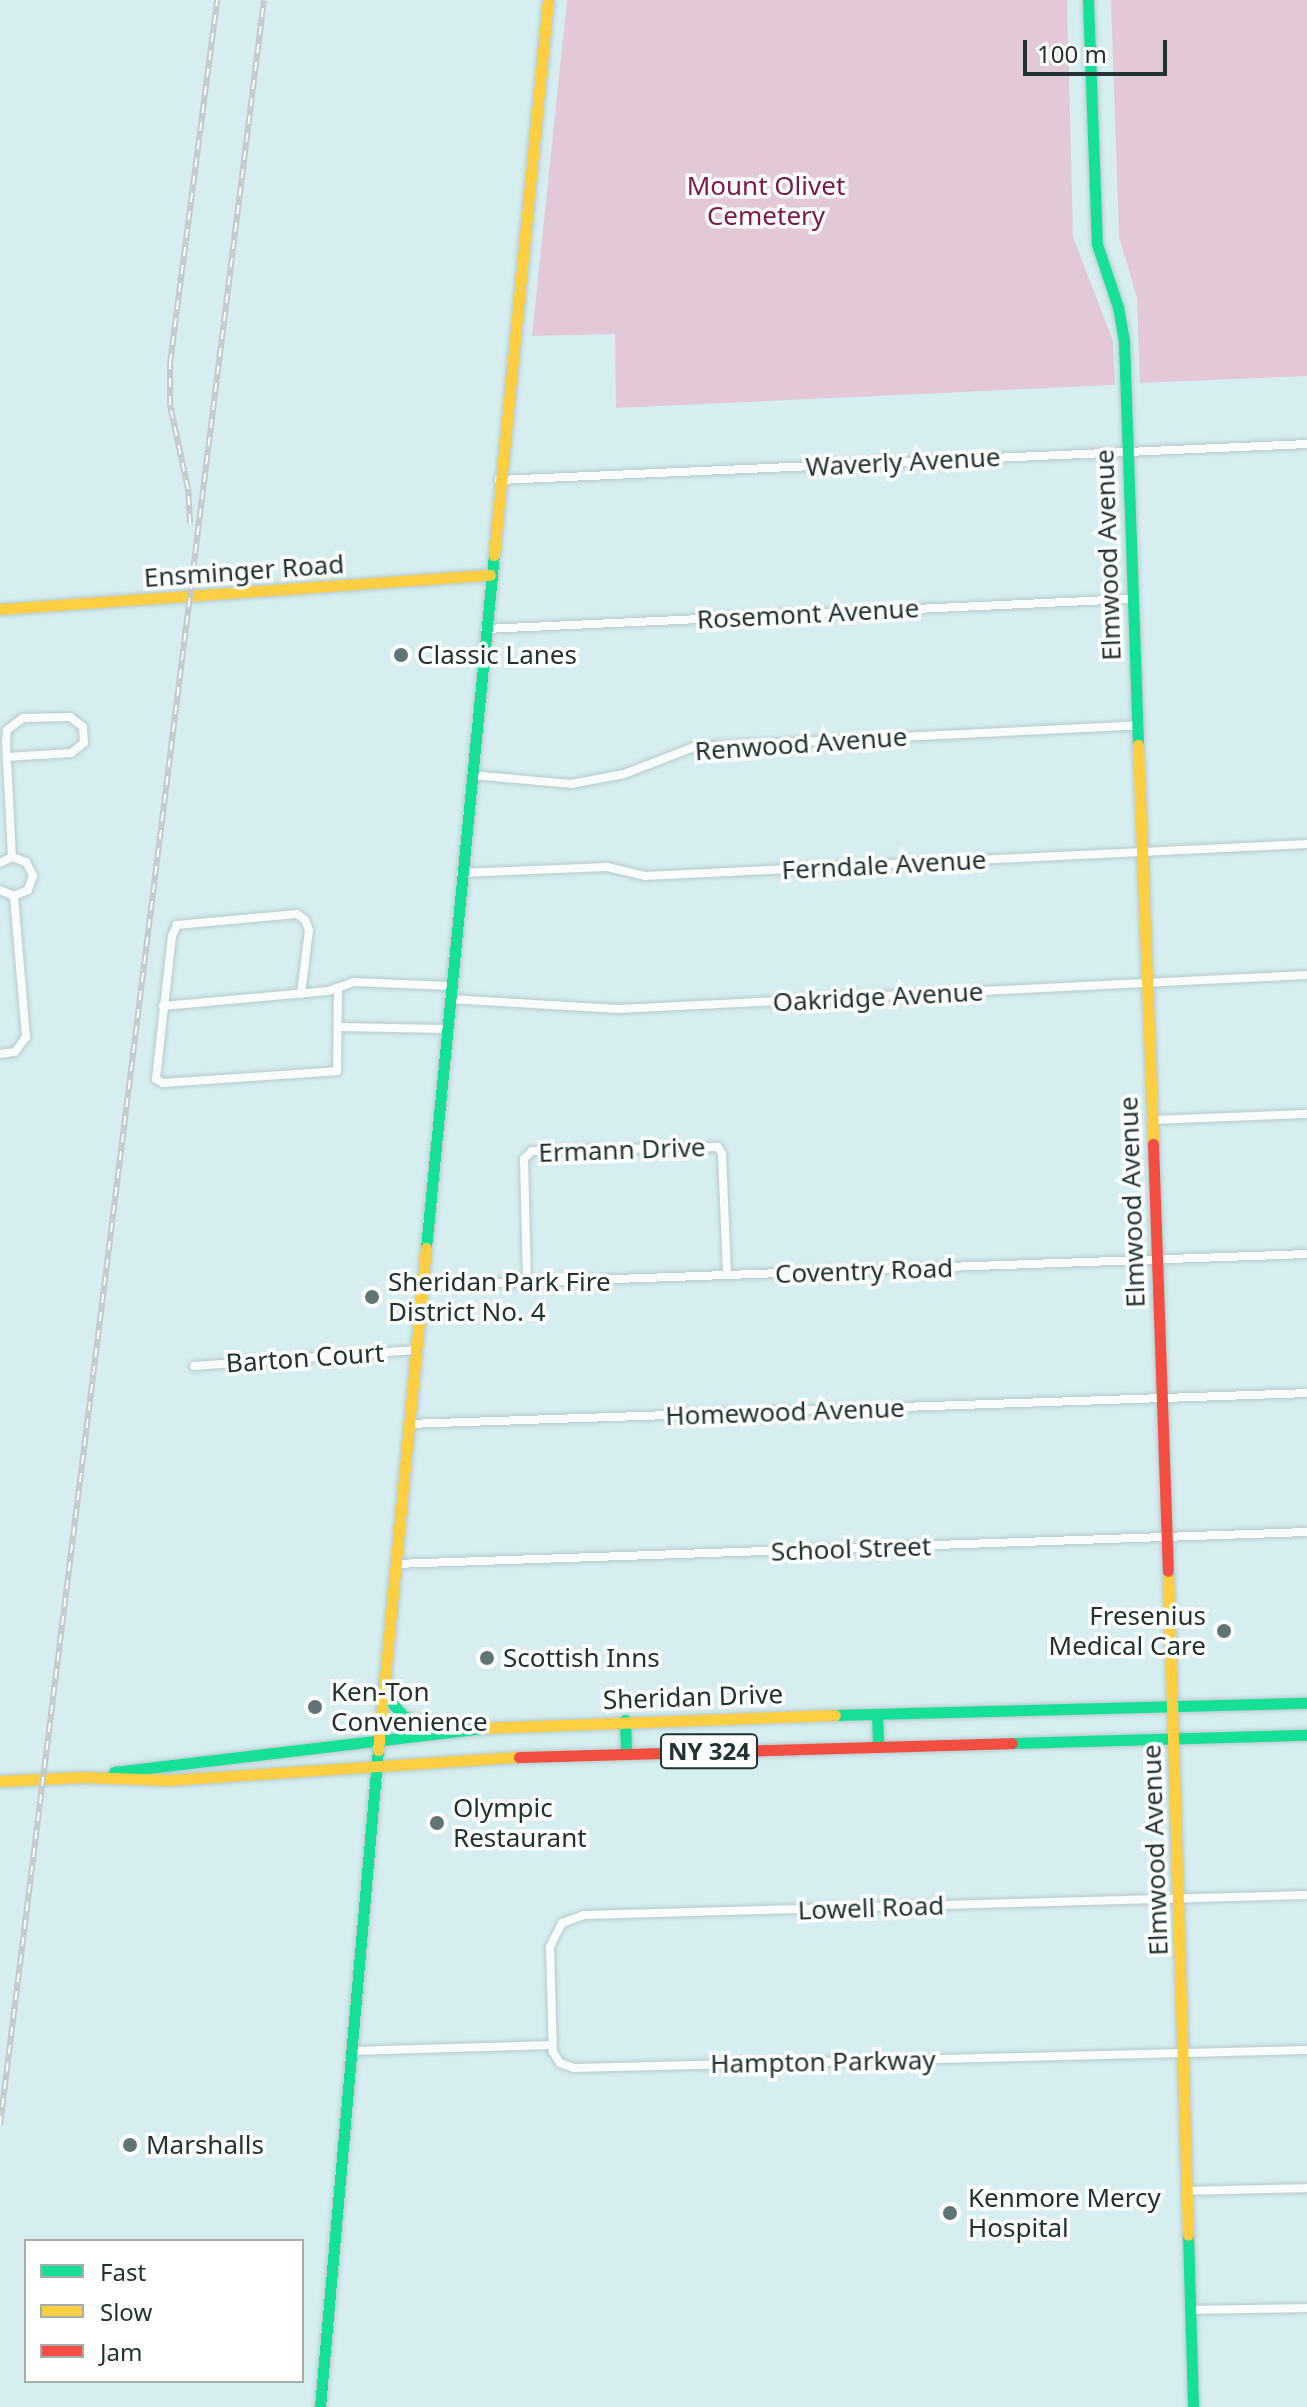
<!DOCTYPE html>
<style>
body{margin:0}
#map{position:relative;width:1307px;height:2407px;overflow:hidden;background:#d6eef0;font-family:"Noto Sans",sans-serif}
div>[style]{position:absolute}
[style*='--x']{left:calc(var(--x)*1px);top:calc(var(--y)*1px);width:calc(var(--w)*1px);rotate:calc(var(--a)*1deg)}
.green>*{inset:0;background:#e3c9d8}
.roads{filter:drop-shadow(0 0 2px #b7cacb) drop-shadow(0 0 2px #b7cacb)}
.street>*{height:8px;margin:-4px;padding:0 4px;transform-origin:4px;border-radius:4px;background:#f9fcfd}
.fast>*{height:11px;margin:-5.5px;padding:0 5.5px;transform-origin:5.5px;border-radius:5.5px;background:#16e098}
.slow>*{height:11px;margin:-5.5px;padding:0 5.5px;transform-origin:5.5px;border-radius:5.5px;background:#ffcf43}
.jam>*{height:11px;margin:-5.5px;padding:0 5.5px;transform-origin:5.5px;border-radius:5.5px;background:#f24e42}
.rail>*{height:6px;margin-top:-3px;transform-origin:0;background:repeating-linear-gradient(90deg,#fff 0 9px,#c4cacb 0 18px);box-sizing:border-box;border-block:2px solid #c4cacb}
.dots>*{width:22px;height:22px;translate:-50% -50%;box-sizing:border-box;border:4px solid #fff;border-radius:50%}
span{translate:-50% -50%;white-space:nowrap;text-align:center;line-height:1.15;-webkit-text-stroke:7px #fff;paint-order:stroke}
.shield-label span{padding:2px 6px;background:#fff;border:2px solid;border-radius:6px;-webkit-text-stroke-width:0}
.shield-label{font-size:24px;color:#213233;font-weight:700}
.park-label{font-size:26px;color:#79194b}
.street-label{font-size:26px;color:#213233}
.poi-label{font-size:26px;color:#213233}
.left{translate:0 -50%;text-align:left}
.right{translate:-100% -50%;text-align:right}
.legend{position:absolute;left:24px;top:2239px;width:280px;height:144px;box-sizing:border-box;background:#fff;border:2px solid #a6adad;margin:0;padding:10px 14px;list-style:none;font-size:24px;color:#213233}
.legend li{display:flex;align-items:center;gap:16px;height:40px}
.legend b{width:40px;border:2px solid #a6adad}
.scale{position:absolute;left:1023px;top:40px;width:144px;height:36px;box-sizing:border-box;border:4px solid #213233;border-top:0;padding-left:10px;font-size:24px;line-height:28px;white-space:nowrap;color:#213233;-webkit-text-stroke:6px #fff;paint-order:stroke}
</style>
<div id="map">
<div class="green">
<i style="clip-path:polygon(567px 0,1067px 0,1073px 237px,1113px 341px,1115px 385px,616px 408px,615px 334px,532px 336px)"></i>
<i style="clip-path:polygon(1111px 0,1307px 0,1307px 376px,1140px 383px,1137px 298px,1119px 237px)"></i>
</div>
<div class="roads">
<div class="street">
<i style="--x:499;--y:480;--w:809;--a:-2.55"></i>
<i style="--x:485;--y:629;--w:646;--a:-2.66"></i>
<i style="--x:7;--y:757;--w:64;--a:-3.6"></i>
<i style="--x:71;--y:753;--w:16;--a:-38"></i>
<i style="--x:84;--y:743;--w:16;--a:-94"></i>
<i style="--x:83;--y:727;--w:16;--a:-142"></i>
<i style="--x:70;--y:717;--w:47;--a:178.8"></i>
<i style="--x:23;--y:718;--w:20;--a:143"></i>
<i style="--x:7;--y:730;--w:12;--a:95"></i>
<i style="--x:6;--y:742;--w:115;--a:87"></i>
<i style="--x:471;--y:775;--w:100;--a:5.1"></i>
<i style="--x:571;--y:784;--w:54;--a:-10.7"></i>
<i style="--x:624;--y:774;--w:75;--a:-21.1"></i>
<i style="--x:694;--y:747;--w:443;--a:-2.8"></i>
<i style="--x:0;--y:863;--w:13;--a:-27"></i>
<i style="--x:12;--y:857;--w:15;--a:20"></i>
<i style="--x:26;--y:862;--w:16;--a:63"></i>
<i style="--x:33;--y:876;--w:15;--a:110"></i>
<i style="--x:28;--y:890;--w:15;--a:157"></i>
<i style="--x:14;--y:896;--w:15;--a:-157"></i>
<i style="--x:461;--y:873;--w:146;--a:-2.4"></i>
<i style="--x:607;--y:867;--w:39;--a:13"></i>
<i style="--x:645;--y:876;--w:663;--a:-2.77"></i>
<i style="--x:301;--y:994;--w:64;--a:-82.9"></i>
<i style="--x:309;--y:930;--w:11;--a:-112"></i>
<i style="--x:305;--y:920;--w:10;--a:-143"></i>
<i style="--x:297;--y:914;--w:121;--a:174.8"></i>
<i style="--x:177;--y:925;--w:12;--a:114"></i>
<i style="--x:172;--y:936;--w:144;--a:96.4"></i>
<i style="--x:156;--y:1079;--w:8;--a:30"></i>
<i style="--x:163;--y:1083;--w:174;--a:-3.9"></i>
<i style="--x:337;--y:1071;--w:83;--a:-89.3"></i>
<i style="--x:449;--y:999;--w:169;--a:3.4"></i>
<i style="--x:618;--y:1009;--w:690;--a:-2.83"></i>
<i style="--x:163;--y:1006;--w:166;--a:-5.2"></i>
<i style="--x:328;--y:991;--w:28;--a:-19"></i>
<i style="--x:354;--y:982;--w:96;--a:2.4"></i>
<i style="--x:338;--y:1027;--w:108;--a:1.1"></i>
<i style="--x:0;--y:1054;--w:15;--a:-8"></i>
<i style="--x:15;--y:1052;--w:19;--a:-54"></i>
<i style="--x:26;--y:1037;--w:142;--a:-94.9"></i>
<i style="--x:1151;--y:1120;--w:156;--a:-2.2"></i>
<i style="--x:527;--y:1282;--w:123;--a:-91.4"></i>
<i style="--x:524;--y:1159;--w:11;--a:-45"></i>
<i style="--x:532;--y:1151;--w:186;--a:-1.2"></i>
<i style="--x:718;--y:1147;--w:8;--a:60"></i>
<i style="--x:722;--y:1154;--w:121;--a:87.6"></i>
<i style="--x:422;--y:1286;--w:886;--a:-2.07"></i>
<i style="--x:194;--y:1366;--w:222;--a:-4.1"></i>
<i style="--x:408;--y:1424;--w:900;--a:-1.97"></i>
<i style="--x:395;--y:1564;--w:913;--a:-2.01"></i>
<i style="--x:1307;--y:1895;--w:723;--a:178.42"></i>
<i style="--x:584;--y:1915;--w:23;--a:160"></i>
<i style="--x:562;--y:1923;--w:27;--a:117"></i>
<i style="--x:550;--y:1947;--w:105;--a:88.4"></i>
<i style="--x:553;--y:2052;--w:13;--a:58"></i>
<i style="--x:560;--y:2063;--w:15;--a:20"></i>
<i style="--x:574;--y:2068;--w:733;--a:-1.41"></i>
<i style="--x:353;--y:2051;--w:199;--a:-1.7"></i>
<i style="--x:1186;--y:2191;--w:121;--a:-1.4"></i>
<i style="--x:1190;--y:2310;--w:117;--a:-1"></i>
</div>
<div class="fast">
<i style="--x:1088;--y:0;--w:244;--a:87.9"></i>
<i style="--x:1097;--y:244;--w:66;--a:71.6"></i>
<i style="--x:1118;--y:307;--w:36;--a:80"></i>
<i style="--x:1124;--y:342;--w:403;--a:88"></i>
<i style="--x:426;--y:1248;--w:696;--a:-84.4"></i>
<i style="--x:383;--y:1692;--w:30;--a:50"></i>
<i style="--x:402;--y:1715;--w:11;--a:27"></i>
<i style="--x:412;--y:1720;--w:43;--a:6.6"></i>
<i style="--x:877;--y:1714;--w:33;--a:88"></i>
<i style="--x:835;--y:1715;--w:472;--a:-1.5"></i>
<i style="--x:625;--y:1720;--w:33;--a:88"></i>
<i style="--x:1012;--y:1743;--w:295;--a:-1.6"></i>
<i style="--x:114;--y:1772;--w:370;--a:-6.8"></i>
<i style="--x:1188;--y:2235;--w:172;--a:88.3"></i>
<i style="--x:320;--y:2407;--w:660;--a:-84.96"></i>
</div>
<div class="slow">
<i style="--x:494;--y:555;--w:558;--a:-84.44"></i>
<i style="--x:0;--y:609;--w:491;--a:-4"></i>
<i style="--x:1138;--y:745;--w:399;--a:87.8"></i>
<i style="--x:1168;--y:1571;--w:664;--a:88.27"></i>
<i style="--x:481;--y:1728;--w:354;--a:-2.1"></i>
<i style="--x:378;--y:1750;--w:504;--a:-84.54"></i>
<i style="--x:0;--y:1781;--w:83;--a:-2.8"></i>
<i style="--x:83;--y:1777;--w:86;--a:2"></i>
<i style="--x:169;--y:1780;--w:351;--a:-3.8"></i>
</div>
<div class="jam">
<i style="--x:1153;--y:1144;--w:427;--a:88"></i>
<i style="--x:519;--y:1757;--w:493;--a:-1.6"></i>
</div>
</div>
<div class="rail">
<i style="--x:190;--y:523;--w:34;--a:-93"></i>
<i style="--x:188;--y:489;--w:86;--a:-102.1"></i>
<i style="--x:170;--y:405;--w:42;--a:-90"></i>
<i style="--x:170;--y:363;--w:366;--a:-82.6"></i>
<i style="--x:0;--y:2125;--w:2141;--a:-82.92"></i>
</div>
<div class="dots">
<i style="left:401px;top:655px;background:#607475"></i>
<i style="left:372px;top:1297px;background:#607475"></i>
<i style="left:1224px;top:1631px;background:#607475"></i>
<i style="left:487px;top:1658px;background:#607475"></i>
<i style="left:315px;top:1707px;background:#607475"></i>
<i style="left:437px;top:1823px;background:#607475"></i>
<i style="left:130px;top:2145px;background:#607475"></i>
<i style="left:950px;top:2213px;background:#607475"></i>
</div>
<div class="shield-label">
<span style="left:709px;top:1751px">NY 324</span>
</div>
<div class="park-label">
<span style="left:766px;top:201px">Mount Olivet<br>Cemetery</span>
</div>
<div class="street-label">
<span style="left:903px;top:462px;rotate:-3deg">Waverly Avenue</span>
<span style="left:1108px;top:555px;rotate:-92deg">Elmwood Avenue</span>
<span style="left:244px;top:571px;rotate:-4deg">Ensminger Road</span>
<span style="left:808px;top:614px;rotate:-3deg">Rosemont Avenue</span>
<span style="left:801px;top:744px;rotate:-4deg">Renwood Avenue</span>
<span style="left:884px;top:865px;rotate:-3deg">Ferndale Avenue</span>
<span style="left:878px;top:997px;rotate:-3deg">Oakridge Avenue</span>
<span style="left:622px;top:1150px;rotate:-2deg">Ermann Drive</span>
<span style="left:1132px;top:1202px;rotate:-92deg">Elmwood Avenue</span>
<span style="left:864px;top:1271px;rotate:-2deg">Coventry Road</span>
<span style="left:305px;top:1358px;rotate:-4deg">Barton Court</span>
<span style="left:785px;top:1412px;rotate:-2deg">Homewood Avenue</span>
<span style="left:851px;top:1549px;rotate:-2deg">School Street</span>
<span style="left:693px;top:1697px;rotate:-2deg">Sheridan Drive</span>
<span style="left:1155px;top:1850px;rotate:-92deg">Elmwood Avenue</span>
<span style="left:871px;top:1908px;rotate:-2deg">Lowell Road</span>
<span style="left:823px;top:2062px;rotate:-1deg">Hampton Parkway</span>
</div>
<div class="poi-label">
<span class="left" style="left:417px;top:655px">Classic Lanes</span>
<span class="left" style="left:388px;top:1297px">Sheridan Park Fire<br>District No. 4</span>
<span class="right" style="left:1206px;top:1631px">Fresenius<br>Medical Care</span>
<span class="left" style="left:503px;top:1658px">Scottish Inns</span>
<span class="left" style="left:331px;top:1707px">Ken-Ton<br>Convenience</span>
<span class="left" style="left:453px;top:1823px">Olympic<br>Restaurant</span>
<span class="left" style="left:146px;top:2145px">Marshalls</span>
<span class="left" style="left:968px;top:2213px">Kenmore Mercy<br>Hospital</span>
</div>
<ul class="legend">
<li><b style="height:10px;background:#16e098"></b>Fast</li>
<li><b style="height:10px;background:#ffcf43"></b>Slow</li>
<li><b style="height:10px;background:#f24e42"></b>Jam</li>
</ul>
<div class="scale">100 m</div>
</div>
